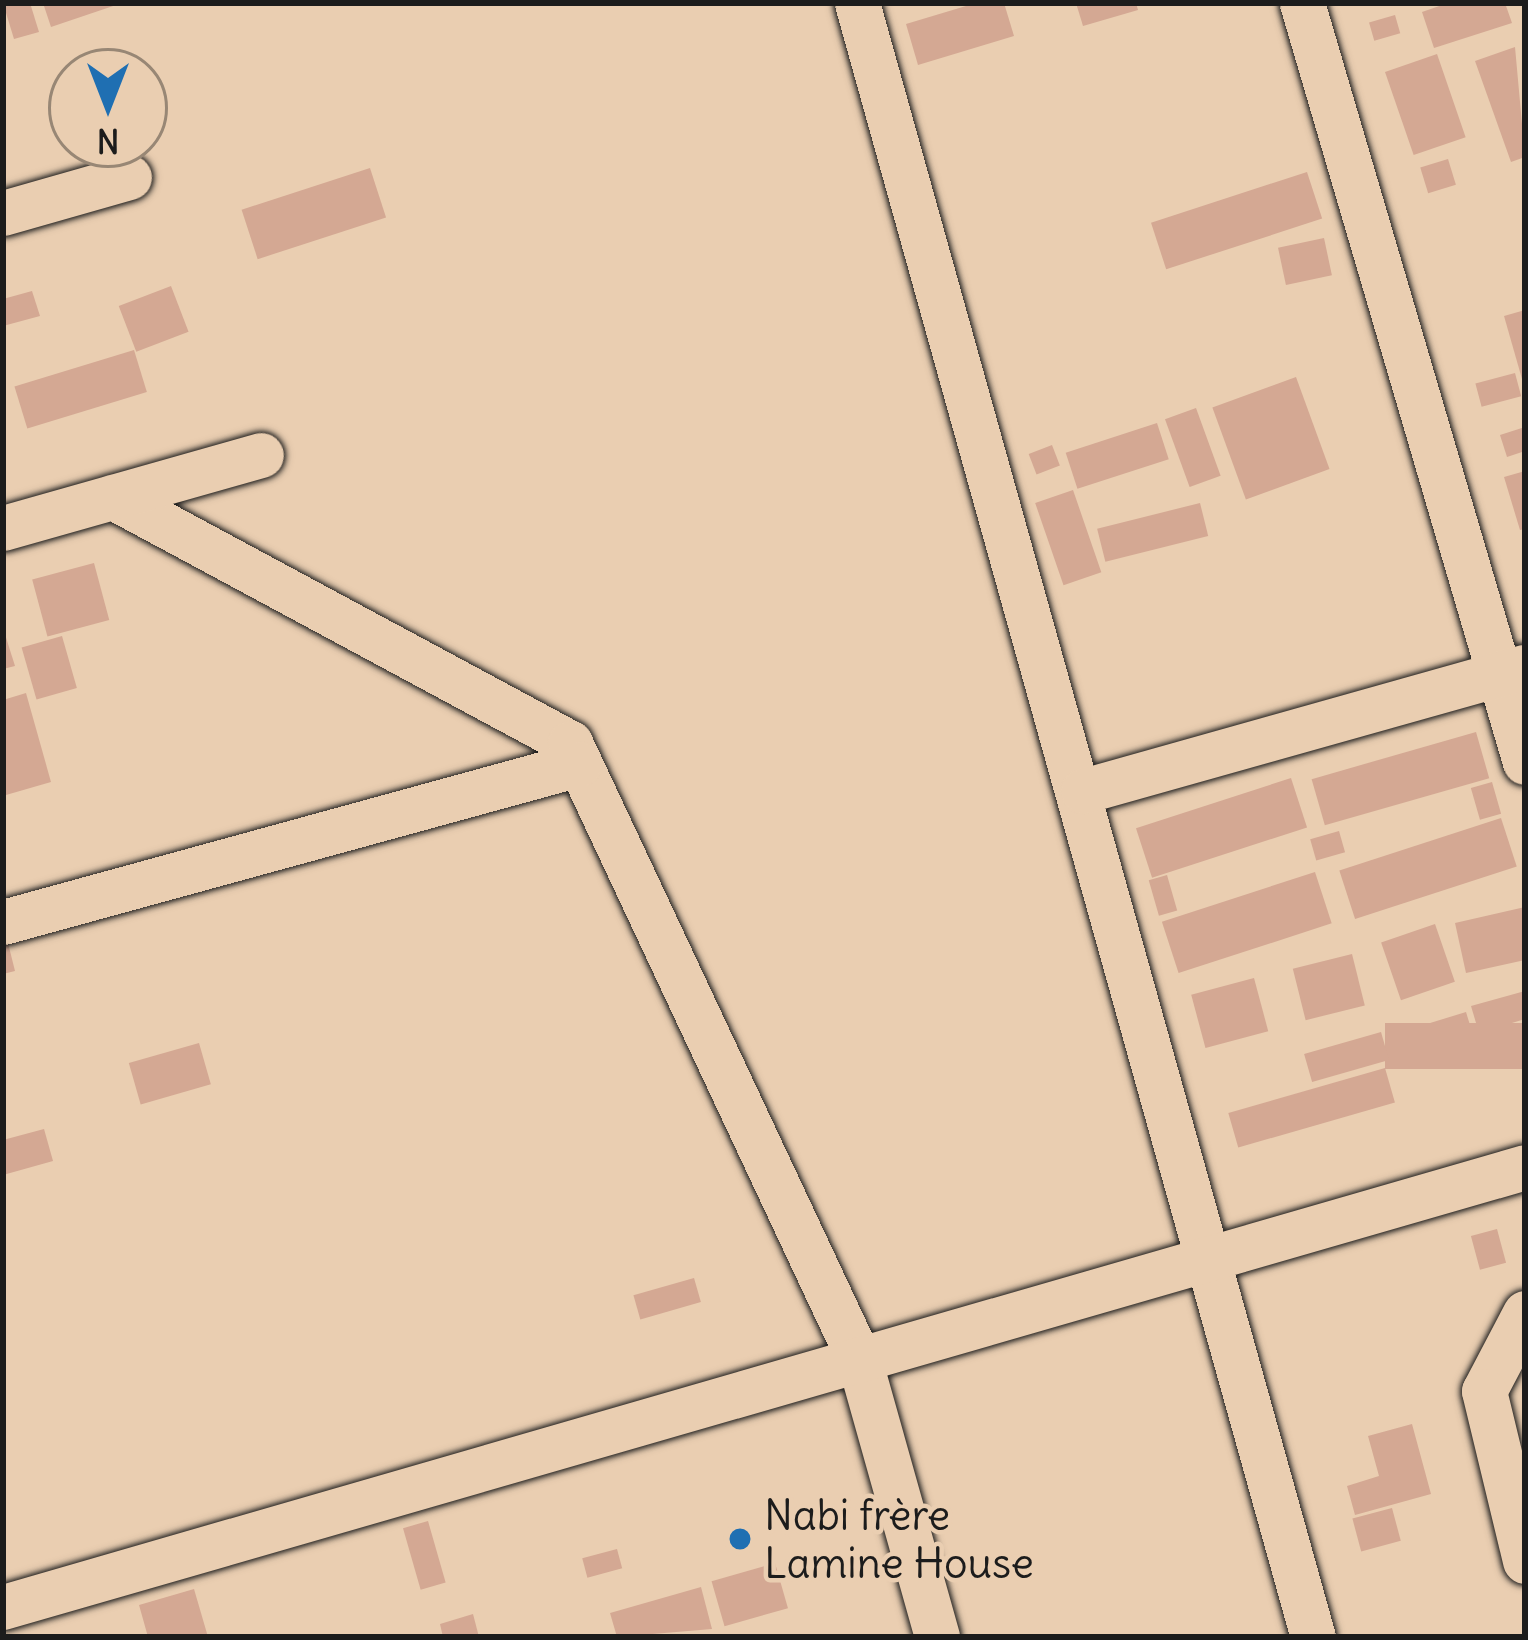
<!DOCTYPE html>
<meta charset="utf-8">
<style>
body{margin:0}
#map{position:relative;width:1528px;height:1640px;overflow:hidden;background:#eaceb1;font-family:Delius,sans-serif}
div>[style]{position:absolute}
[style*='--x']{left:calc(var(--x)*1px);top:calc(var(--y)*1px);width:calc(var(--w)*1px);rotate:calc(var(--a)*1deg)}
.building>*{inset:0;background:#d4a893;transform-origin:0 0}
.roads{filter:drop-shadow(0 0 3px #1c1c1c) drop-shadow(0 0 3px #1c1c1c)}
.minor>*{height:45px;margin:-22.5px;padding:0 22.5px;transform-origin:22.5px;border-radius:22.5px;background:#eaceb1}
.dots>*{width:33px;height:33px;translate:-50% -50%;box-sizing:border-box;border:6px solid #eaceb1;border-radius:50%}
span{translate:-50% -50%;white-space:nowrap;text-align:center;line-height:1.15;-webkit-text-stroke:9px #eaceb1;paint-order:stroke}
.poi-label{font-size:42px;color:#1c1c1c}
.left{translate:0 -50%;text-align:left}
.frame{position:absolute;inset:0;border:6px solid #1c1c1c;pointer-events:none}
.north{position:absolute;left:48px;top:48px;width:120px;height:120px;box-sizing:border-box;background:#eaceb1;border:3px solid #988775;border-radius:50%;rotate:180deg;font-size:33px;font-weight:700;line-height:48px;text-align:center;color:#1c1c1c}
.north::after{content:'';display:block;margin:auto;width:42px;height:54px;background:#1f6fb2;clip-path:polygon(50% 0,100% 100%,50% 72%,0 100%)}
</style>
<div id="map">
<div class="building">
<i style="clip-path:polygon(3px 3px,30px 3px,39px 32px,14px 39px)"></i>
<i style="clip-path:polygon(122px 3px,51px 27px,44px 6px,53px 3px)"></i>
<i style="clip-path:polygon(976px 3px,1004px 3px,1014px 36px,918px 65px,906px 24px)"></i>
<i style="clip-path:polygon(1076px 3px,1136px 3px,1138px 10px,1083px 26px)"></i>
<i style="clip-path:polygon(1448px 3px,1505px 3px,1512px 23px,1434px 48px,1422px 12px)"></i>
<i style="left:1395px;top:15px;width:19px;height:27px;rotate:74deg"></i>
<i style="clip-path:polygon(1515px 47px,1525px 157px,1511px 162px,1475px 61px)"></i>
<i style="left:1437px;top:54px;width:88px;height:55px;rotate:71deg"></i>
<i style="left:1448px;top:159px;width:27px;height:29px;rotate:73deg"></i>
<i style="left:370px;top:168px;width:52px;height:135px;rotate:72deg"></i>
<i style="left:1307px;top:172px;width:49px;height:164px;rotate:72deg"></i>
<i style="left:1324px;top:238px;width:38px;height:47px;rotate:78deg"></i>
<i style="left:171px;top:286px;width:49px;height:56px;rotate:69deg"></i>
<i style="clip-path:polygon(32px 291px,40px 316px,3px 326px,3px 299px)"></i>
<i style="clip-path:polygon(1525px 310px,1525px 386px,1524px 386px,1504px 316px)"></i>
<i style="left:134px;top:350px;width:44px;height:125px;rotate:73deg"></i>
<i style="left:1515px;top:373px;width:24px;height:41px;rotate:75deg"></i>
<i style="left:1296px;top:377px;width:98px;height:89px;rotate:70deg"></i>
<i style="left:1196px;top:408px;width:72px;height:33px;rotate:70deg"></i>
<i style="left:1157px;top:423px;width:38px;height:96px;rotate:72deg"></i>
<i style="clip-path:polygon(1525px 427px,1525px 451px,1507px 457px,1500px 435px)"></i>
<i style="left:1052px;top:445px;width:22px;height:25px;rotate:69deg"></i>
<i style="clip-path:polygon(1525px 471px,1525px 529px,1520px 530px,1504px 477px)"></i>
<i style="left:1073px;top:490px;width:87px;height:40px;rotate:71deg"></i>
<i style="left:1200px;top:503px;width:34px;height:106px;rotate:76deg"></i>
<i style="left:94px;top:563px;width:59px;height:64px;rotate:75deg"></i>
<i style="clip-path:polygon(3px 628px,15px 666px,3px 669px)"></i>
<i style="left:62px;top:636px;width:54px;height:42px;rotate:74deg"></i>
<i style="clip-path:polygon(26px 693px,51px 782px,6px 795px,3px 700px)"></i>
<i style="left:1476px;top:732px;width:48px;height:171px;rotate:74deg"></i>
<i style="left:1291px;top:778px;width:52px;height:163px;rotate:72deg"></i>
<i style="left:1492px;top:782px;width:33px;height:22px;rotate:74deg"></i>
<i style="left:1501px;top:818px;width:51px;height:170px;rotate:72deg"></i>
<i style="left:1339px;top:831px;width:22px;height:30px;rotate:74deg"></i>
<i style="left:1315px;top:872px;width:54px;height:161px;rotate:72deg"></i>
<i style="left:1167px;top:875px;width:37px;height:19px;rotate:74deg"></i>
<i style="clip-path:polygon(1525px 907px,1525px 960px,1466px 973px,1455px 923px)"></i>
<i style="left:1435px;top:924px;width:61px;height:57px;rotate:71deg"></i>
<i style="clip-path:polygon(7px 939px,15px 971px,3px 974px,3px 940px)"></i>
<i style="left:1352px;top:954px;width:53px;height:61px;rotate:76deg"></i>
<i style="left:1254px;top:978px;width:55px;height:65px;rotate:75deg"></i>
<i style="clip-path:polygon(1525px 991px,1525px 1019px,1479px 1033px,1471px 1006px)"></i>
<i style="left:1466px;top:1012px;width:24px;height:64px;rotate:73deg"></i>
<i style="left:1525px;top:1023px;width:46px;height:140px;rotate:90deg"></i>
<i style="left:1381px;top:1032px;width:29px;height:80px;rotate:74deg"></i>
<i style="left:199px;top:1043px;width:43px;height:73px;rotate:74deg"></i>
<i style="left:1385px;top:1068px;width:36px;height:163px;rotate:74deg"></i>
<i style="clip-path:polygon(44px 1129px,53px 1161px,3px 1175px,3px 1140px)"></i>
<i style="left:1497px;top:1229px;width:35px;height:27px;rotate:75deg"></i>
<i style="left:694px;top:1278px;width:25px;height:63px;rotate:74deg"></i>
<i style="clip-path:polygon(1412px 1424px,1431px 1494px,1355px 1515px,1347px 1486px,1379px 1476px,1368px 1436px)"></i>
<i style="left:1392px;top:1508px;width:34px;height:41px;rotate:75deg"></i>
<i style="left:428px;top:1521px;width:64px;height:26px;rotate:74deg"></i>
<i style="left:617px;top:1549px;width:20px;height:36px;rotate:75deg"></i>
<i style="left:775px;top:1563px;width:47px;height:66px;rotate:74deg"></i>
<i style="clip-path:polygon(701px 1587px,712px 1629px,617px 1637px,610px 1613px)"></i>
<i style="clip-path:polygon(194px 1589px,208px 1637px,148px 1637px,139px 1605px)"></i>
<i style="clip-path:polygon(473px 1614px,479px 1637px,443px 1637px,440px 1624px)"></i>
</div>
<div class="roads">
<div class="minor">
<i style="--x:857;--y:3;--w:1696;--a:74.41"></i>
<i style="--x:1302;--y:3;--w:791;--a:73.63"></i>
<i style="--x:3;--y:213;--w:131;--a:-15.9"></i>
<i style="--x:113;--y:497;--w:519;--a:28.29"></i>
<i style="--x:570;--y:743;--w:680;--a:64.87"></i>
<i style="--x:859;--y:1359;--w:289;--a:74.3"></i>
<i style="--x:3;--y:528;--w:268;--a:-15.8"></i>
<i style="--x:1083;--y:791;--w:459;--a:-15.7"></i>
<i style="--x:3;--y:922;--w:597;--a:-15.34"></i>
<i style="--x:1525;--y:1313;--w:88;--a:117.7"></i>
<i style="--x:1484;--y:1391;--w:175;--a:76.4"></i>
<i style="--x:3;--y:1607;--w:1584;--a:-16.12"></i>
</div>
</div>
<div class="dots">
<i style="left:740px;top:1539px;background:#1f6fb2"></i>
</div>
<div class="poi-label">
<span class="left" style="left:764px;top:1539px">Nabi frère<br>Lamine House</span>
</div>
<div class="frame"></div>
<div class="north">N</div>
</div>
